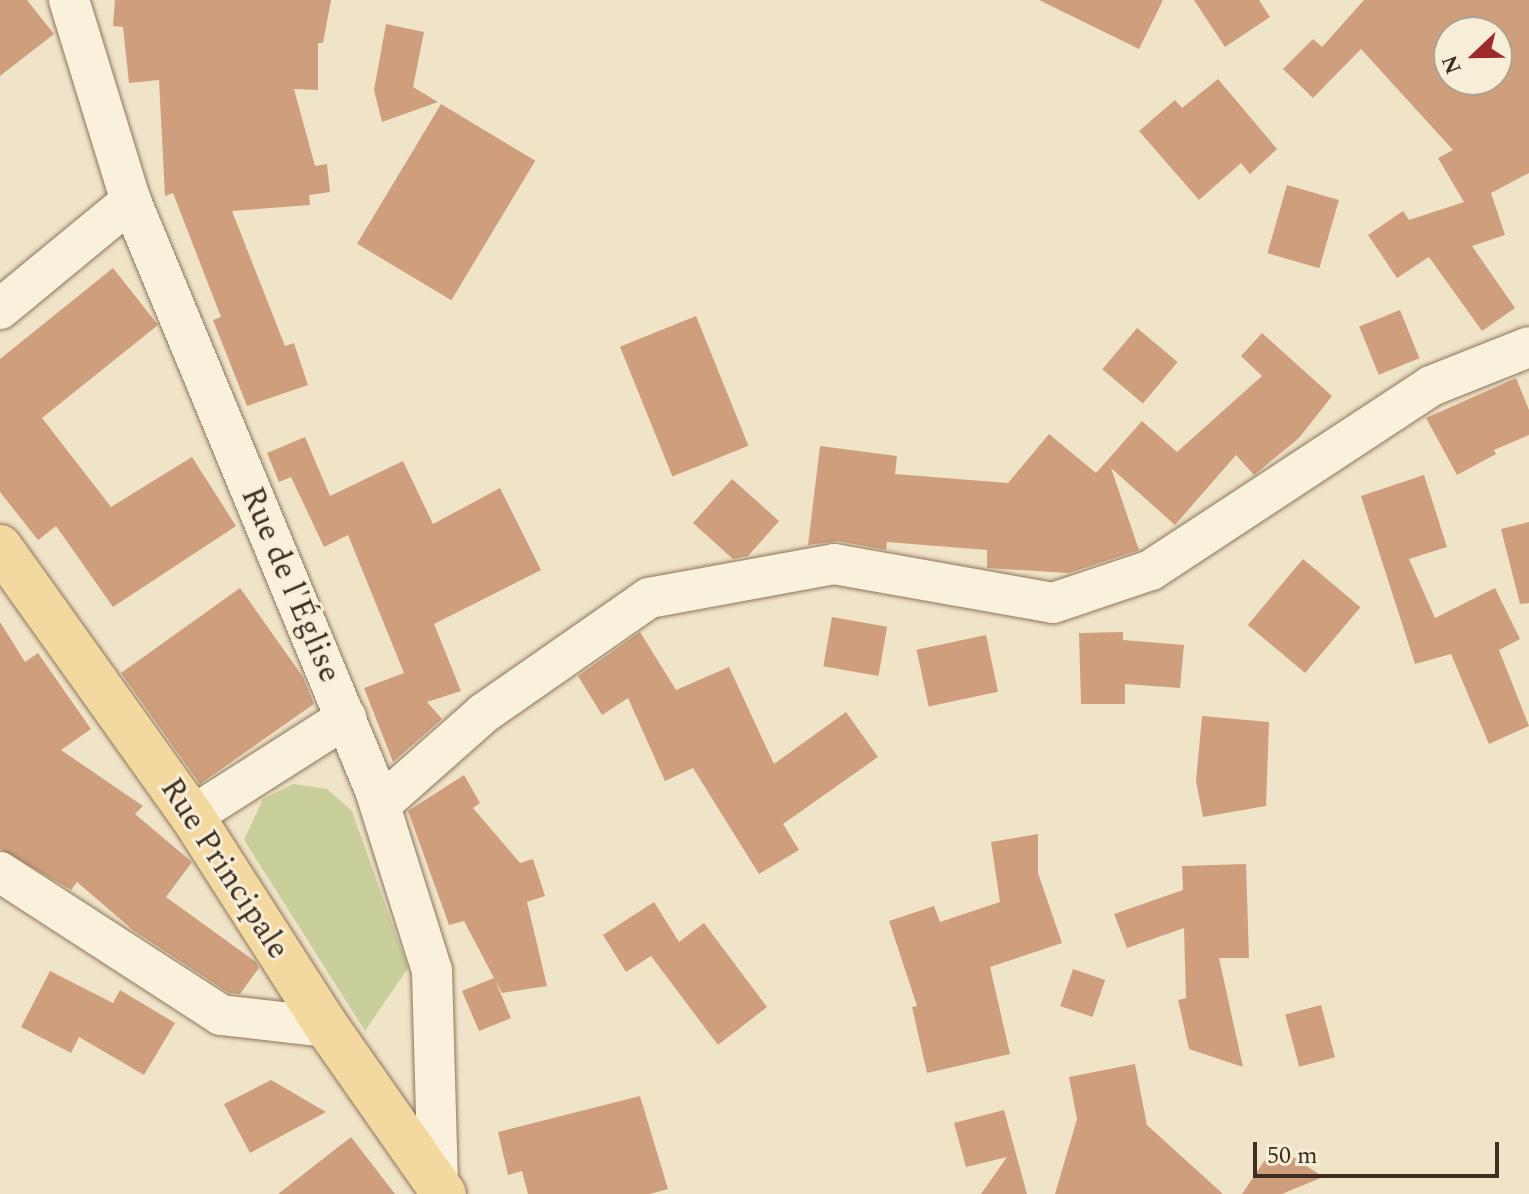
<!DOCTYPE html>
<meta charset="utf-8">
<style>
body{margin:0}
#map{position:relative;width:1529px;height:1194px;overflow:hidden;background:#f0e4c8;font-family:Spectral,serif}
div>[style]{position:absolute}
[style*='--x']{left:calc(var(--x)*1px);top:calc(var(--y)*1px);width:calc(var(--w)*1px);rotate:calc(var(--a)*1deg)}
.green>*{inset:0;background:#c9cf9b}
.building>*{inset:0;background:#cf9f7d;transform-origin:0 0}
.roads{filter:drop-shadow(0 0 2px #8d765c) drop-shadow(0 0 2px #8d765c)}
.minor>*{height:40px;margin:-20px;padding:0 20px;transform-origin:20px;border-radius:20px;background:#faf1dc}
.major>*{height:44px;margin:-22px;padding:0 22px;transform-origin:22px;border-radius:22px;background:#f3d9a0}
span{translate:-50% -50%;white-space:nowrap;text-align:center;line-height:1.15;-webkit-text-stroke:6px #f7eed8;paint-order:stroke}
.street-label{font-size:32px;color:#3d2e20}
.north{position:absolute;left:1433px;top:16px;width:80px;height:80px;box-sizing:border-box;background:#f7eed8;border:2px solid #ada18e;border-radius:50%;rotate:248deg;font-size:22px;font-weight:700;line-height:32px;text-align:center;color:#3d2e20}
.north::after{content:'';display:block;margin:auto;width:28px;height:36px;background:#9e2a2b;clip-path:polygon(50% 0,100% 100%,50% 72%,0 100%)}
.scale{position:absolute;left:1253px;top:1142px;width:246px;height:36px;box-sizing:border-box;border:4px solid #3d2e20;border-top:0;padding-left:10px;font-size:24px;line-height:28px;white-space:nowrap;color:#3d2e20;-webkit-text-stroke:6px #f7eed8;paint-order:stroke}
</style>
<div id="map">
<div class="green">
<i style="clip-path:polygon(293px 784px,327px 789px,352px 811px,408px 968px,365px 1031px,244px 840px,263px 799px)"></i>
</div>
<div class="building">
<i style="clip-path:polygon(0 0,27px 0,54px 34px,0 76px)"></i>
<i style="clip-path:polygon(115px 0,331px 0,323px 43px,318px 43px,318px 90px,294px 89px,315px 166px,327px 164px,330px 192px,309px 195px,310px 205px,232px 211px,285px 346px,294px 343px,308px 385px,247px 406px,213px 320px,221px 317px,173px 193px,165px 196px,159px 80px,129px 83px,123px 27px,113px 26px)"></i>
<i style="clip-path:polygon(1039px 0,1163px 0,1139px 49px)"></i>
<i style="clip-path:polygon(1194px 0,1259px 0,1270px 17px,1225px 47px)"></i>
<i style="clip-path:polygon(evenodd,1364px 0,1529px 0,1529px 173px,1491px 193px,1505px 235px,1472px 246px,1515px 308px,1482px 331px,1429px 257px,1397px 278px,1368px 235px,1403px 211px,1409px 220px,1464px 202px,1438px 158px,1453px 150px,1361px 49px,1313px 98px,1283px 69px,1313px 39px,1322px 47px,1364px 0,1449px 32px,1497px 32px,1497px 80px,1449px 80px,1449px 32px)"></i>
<i style="clip-path:polygon(386px 24px,424px 32px,413px 87px,438px 102px,382px 122px,374px 90px)"></i>
<i style="clip-path:polygon(1218px 79px,1277px 149px,1250px 174px,1241px 163px,1199px 200px,1139px 131px,1175px 100px,1182px 108px)"></i>
<i style="left:441px;top:104px;width:110px;height:163px;rotate:31deg"></i>
<i style="left:1287px;top:185px;width:54px;height:71px;rotate:16deg"></i>
<i style="clip-path:polygon(113px 268px,158px 325px,42px 418px,111px 507px,192px 457px,236px 526px,113px 607px,56px 526px,38px 540px,0 492px,0 359px)"></i>
<i style="left:1400px;top:310px;width:52px;height:44px;rotate:68deg"></i>
<i style="left:696px;top:316px;width:140px;height:82px;rotate:68deg"></i>
<i style="left:1137px;top:328px;width:53px;height:54px;rotate:40deg"></i>
<i style="clip-path:polygon(1262px 333px,1332px 396px,1299px 438px,1254px 475px,1236px 455px,1175px 525px,1111px 468px,1139px 550px,1069px 573px,987px 568px,987px 550px,887px 542px,886px 550px,838px 541px,808px 545px,820px 446px,897px 456px,895px 474px,1008px 483px,1049px 434px,1096px 473px,1142px 421px,1177px 452px,1262px 376px,1241px 356px)"></i>
<i style="clip-path:polygon(1516px 378px,1529px 410px,1529px 435px,1494px 450px,1496px 454px,1457px 475px,1426px 418px)"></i>
<i style="clip-path:polygon(305px 437px,330px 496px,403px 461px,433px 524px,500px 488px,541px 570px,434px 624px,461px 691px,427px 702px,442px 719px,393px 762px,364px 688px,404px 673px,348px 535px,324px 547px,291px 477px,279px 482px,267px 453px)"></i>
<i style="clip-path:polygon(1424px 475px,1447px 547px,1409px 559px,1435px 618px,1495px 588px,1520px 639px,1499px 650px,1529px 726px,1489px 744px,1451px 654px,1415px 664px,1361px 496px)"></i>
<i style="clip-path:polygon(732px 479px,779px 521px,748px 556px,733px 559px,693px 523px)"></i>
<i style="clip-path:polygon(1529px 522px,1529px 603px,1520px 604px,1501px 529px)"></i>
<i style="left:1303px;top:559px;width:75px;height:86px;rotate:40deg"></i>
<i style="clip-path:polygon(240px 588px,303px 677px,314px 704px,200px 784px,121px 673px)"></i>
<i style="left:832px;top:617px;width:56px;height:50px;rotate:10deg"></i>
<i style="clip-path:polygon(0 622px,25px 662px,38px 653px,91px 729px,61px 750px,143px 806px,135px 814px,192px 862px,166px 897px,256px 962px,259px 968px,240px 994px,229px 993px,134px 931px,77px 882px,71px 890px,0 849px)"></i>
<i style="clip-path:polygon(640px 632px,676px 690px,729px 667px,774px 764px,846px 712px,878px 757px,783px 824px,799px 850px,759px 874px,693px 768px,665px 781px,628px 698px,602px 715px,578px 676px)"></i>
<i style="clip-path:polygon(1123px 632px,1123px 640px,1184px 645px,1180px 688px,1125px 684px,1125px 704px,1081px 704px,1079px 633px)"></i>
<i style="left:986px;top:635px;width:58px;height:71px;rotate:78deg"></i>
<i style="clip-path:polygon(1202px 716px,1269px 722px,1266px 806px,1203px 817px,1196px 781px)"></i>
<i style="clip-path:polygon(464px 775px,480px 803px,473px 808px,520px 863px,533px 859px,545px 896px,527px 902px,547px 986px,502px 993px,495px 980px,511px 1018px,479px 1031px,462px 991px,494px 978px,464px 921px,449px 925px,408px 811px)"></i>
<i style="clip-path:polygon(1038px 834px,1038px 873px,1062px 943px,990px 967px,1010px 1054px,927px 1073px,912px 1007px,917px 1006px,889px 921px,934px 906px,940px 922px,1000px 902px,991px 842px)"></i>
<i style="clip-path:polygon(1246px 864px,1249px 958px,1219px 958px,1243px 1067px,1189px 1049px,1178px 1000px,1186px 998px,1184px 928px,1127px 948px,1114px 914px,1183px 890px,1182px 866px)"></i>
<i style="clip-path:polygon(654px 902px,679px 942px,704px 923px,767px 1007px,718px 1045px,651px 956px,626px 972px,603px 935px)"></i>
<i style="left:1073px;top:969px;width:34px;height:39px;rotate:19deg"></i>
<i style="clip-path:polygon(50px 971px,113px 1003px,120px 990px,175px 1023px,144px 1075px,79px 1037px,71px 1053px,21px 1027px)"></i>
<i style="left:1321px;top:1005px;width:54px;height:37px;rotate:75deg"></i>
<i style="clip-path:polygon(1135px 1064px,1147px 1125px,1223px 1194px,1055px 1194px,1077px 1119px,1069px 1077px)"></i>
<i style="clip-path:polygon(271px 1080px,326px 1112px,250px 1153px,224px 1104px)"></i>
<i style="clip-path:polygon(640px 1096px,668px 1189px,650px 1194px,528px 1194px,522px 1171px,508px 1175px,498px 1132px)"></i>
<i style="clip-path:polygon(1004px 1110px,1027px 1194px,981px 1194px,1007px 1157px,966px 1167px,954px 1123px)"></i>
<i style="clip-path:polygon(351px 1137px,395px 1194px,278px 1194px)"></i>
<i style="clip-path:polygon(1275px 1145px,1323px 1177px,1282px 1194px,1242px 1194px)"></i>
</div>
<div class="roads">
<div class="minor">
<i style="--x:69;--y:0;--w:210;--a:72.9"></i>
<i style="--x:131;--y:201;--w:638;--a:67.5"></i>
<i style="--x:375;--y:790;--w:190;--a:72.5"></i>
<i style="--x:432;--y:971;--w:214;--a:88.4"></i>
<i style="--x:0;--y:309;--w:170;--a:-39.5"></i>
<i style="--x:380;--y:805;--w:139;--a:-41.5"></i>
<i style="--x:484;--y:713;--w:201;--a:-34.9"></i>
<i style="--x:649;--y:598;--w:188;--a:-10.4"></i>
<i style="--x:834;--y:564;--w:222;--a:10.1"></i>
<i style="--x:1053;--y:603;--w:103;--a:-18.6"></i>
<i style="--x:1151;--y:570;--w:335;--a:-33.3"></i>
<i style="--x:1431;--y:386;--w:105;--a:-21.7"></i>
<i style="--x:192;--y:816;--w:183;--a:-32.5"></i>
<i style="--x:0;--y:872;--w:263;--a:32.9"></i>
<i style="--x:221;--y:1015;--w:107;--a:6.5"></i>
</div>
<div class="major">
<i style="--x:0;--y:547;--w:330;--a:54.5"></i>
<i style="--x:192;--y:816;--w:250;--a:57.4"></i>
<i style="--x:327;--y:1027;--w:204;--a:55"></i>
</div>
</div>
<div class="street-label">
<span style="left:290px;top:585px;rotate:67deg">Rue de l'Église</span>
<span style="left:224px;top:869px;rotate:57deg">Rue Principale</span>
</div>
<div class="north">N</div>
<div class="scale">50 m</div>
</div>
